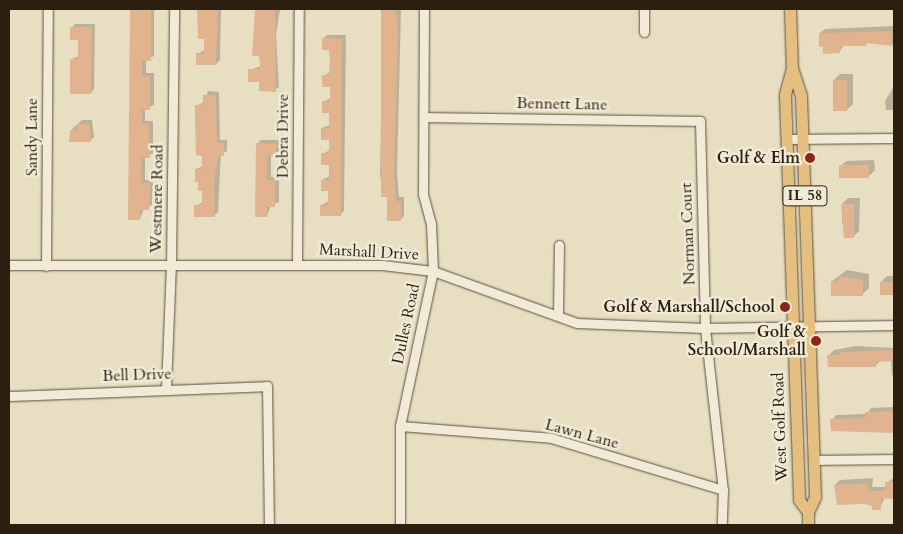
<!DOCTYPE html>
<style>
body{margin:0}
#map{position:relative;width:903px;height:534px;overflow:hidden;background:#e8dec1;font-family:Cardo,serif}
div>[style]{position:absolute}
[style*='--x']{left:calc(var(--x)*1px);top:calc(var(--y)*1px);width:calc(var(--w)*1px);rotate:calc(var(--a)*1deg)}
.shadow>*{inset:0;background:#0003;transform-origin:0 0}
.building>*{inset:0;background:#e1b38e;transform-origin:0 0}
.roads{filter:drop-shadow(0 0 1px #5c4f3c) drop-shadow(0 0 1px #5c4f3c)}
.minor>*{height:9px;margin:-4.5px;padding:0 4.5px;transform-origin:4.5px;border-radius:4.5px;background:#f0ead7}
.major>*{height:11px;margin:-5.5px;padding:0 5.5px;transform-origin:5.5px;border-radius:5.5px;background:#e4bf80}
.dots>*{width:14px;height:14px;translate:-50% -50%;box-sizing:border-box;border:2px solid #f0ead7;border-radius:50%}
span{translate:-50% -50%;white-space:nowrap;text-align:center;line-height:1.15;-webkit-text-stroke:5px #f0ead7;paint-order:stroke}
.shield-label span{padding:1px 4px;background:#f0ead7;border:1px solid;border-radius:4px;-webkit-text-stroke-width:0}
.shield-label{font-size:15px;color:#2d1f10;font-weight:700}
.street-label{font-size:16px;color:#2d1f10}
.poi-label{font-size:16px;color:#2d1f10;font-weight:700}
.right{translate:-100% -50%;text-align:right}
.frame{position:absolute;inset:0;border:10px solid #2d1f10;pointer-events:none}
</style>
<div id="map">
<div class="shadow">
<i style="clip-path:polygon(132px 9px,154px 9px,154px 56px,146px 60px,146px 73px,154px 73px,154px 105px,145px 109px,145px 121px,153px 121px,153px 153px,145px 157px,145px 180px,153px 180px,152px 205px,144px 209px,140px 219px,130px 25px)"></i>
<i style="clip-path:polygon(198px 9px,221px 9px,220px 60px,216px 64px,197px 54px,205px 50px,205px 38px,200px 37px)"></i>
<i style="clip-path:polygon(257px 9px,280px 9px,276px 35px,279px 87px,275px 90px,250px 70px,261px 66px,256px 41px)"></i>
<i style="clip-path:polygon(383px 9px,401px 9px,397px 172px,399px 197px,404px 197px,404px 216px,400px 220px,388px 196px,382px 196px,380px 173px)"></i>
<i style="clip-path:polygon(75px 24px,95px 24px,94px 89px,91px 93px,72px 59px,79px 56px,79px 38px,72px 28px)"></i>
<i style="clip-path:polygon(894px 26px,894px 45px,868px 42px,865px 45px,844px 45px,839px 52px,824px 46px,820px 33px,825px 29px)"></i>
<i style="clip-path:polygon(327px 35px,346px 35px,344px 211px,340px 215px,321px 205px,329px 201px,329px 190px,322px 180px,330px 176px,330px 164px,322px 154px,330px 150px,330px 138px,322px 128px,330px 125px,330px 112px,323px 102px,331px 98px,331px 86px,323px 76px,331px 72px,331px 49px,323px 39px)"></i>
<i style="clip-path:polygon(840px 74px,853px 74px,853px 104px,847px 110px,834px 80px)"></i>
<i style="clip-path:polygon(894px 86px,894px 110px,886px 110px,885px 101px)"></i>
<i style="clip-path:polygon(208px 91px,219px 92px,220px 140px,227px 140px,227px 151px,221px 154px,218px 212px,214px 216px,195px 206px,203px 202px,203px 190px,196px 169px,203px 166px,196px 106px,204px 102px)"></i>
<i style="clip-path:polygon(82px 120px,92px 120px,94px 137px,90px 141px,71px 130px)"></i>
<i style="clip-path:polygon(261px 140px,280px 140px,280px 151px,271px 154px,271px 177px,279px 177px,279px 202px,271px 205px,267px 216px,257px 144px)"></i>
<i style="clip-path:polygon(874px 160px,875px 170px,869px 176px,840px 167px,846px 161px)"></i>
<i style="clip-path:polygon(848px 198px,860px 198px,859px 231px,853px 237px,845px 224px,842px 224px,842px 204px)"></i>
<i style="clip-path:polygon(847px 270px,869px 274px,869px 288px,863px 294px,832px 281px)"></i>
<i style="clip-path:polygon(887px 276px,894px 276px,894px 293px,882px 294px,881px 282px)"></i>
<i style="clip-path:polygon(856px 346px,894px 348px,894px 375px,892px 375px,891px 360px,881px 360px,875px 366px,828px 356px,834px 350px)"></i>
<i style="clip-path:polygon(894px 407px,894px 432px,832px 430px,832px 420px,836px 415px,867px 414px,871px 408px)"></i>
<i style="clip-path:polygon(873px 478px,872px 487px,886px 487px,886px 483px,894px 478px,894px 497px,885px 497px,880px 508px,835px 485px,840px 480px)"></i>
<i style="left:835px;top:524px;width:9px;height:1px"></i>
</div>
<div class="building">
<i style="clip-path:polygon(130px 9px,151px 9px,151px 61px,142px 61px,142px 76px,150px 76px,150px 110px,142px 110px,142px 124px,149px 124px,150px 158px,142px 158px,141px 173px,142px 183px,150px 183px,150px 195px,149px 210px,140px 210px,140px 220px,128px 220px)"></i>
<i style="clip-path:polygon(197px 9px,218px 9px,216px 65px,196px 65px,196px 53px,204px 54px,204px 39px,198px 39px)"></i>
<i style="clip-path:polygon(255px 9px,275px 9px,276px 92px,259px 91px,259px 82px,248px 82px,248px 69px,260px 69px,260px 56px,252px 56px)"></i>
<i style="clip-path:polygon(381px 9px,396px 9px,398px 32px,394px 176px,396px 201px,401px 201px,401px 221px,387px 221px,387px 197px,381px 197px)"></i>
<i style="clip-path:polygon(70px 27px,92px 27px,91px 94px,70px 94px,70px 59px,78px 59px,78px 40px,70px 40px)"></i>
<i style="clip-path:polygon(892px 31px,892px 46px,866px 43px,866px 46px,840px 46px,840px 53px,823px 54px,823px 47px,819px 47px,819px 33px)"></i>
<i style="clip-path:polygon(322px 38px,342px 39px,341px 216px,320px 216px,320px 205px,328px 205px,328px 191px,321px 191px,321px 180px,329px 180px,329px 165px,321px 165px,321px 153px,329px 153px,329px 140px,321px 140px,321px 128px,329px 128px,329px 113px,322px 113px,322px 101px,330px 102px,330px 87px,322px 87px,322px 75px,329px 75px,330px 61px,329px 50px,322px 50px)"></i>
<i style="left:833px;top:80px;width:14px;height:31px"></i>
<i style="clip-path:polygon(203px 95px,216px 95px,217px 143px,224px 143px,224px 156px,218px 156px,214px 182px,215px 217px,194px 217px,194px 205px,202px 205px,202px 191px,198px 191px,198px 182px,195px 182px,195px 169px,202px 169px,202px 156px,196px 155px,195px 117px,195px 105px,203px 105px)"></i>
<i style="clip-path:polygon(77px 124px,89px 124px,91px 142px,69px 142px,70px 130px,77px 130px)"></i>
<i style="clip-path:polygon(256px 143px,276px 144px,276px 156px,268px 155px,267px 166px,267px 180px,275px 180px,275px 207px,267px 207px,267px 217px,255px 217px)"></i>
<i style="left:869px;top:165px;width:13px;height:30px;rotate:90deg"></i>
<i style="clip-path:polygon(841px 204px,854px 204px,854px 238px,844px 238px)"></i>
<i style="clip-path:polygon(839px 276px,863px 280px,863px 296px,831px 296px,831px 281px,839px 281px)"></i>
<i style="left:880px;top:282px;width:14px;height:13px"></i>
<i style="clip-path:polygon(894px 350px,894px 361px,876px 362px,876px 367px,828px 367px,827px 355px,840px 355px,840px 352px)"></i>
<i style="clip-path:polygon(894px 411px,894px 433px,831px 431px,830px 419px,865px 418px,865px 412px)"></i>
<i style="clip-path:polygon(885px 482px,894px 482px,894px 499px,881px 498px,881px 510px,872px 510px,872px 506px,864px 504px,837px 505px,834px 485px,868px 483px,868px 491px,885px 491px)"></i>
</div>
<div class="roads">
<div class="minor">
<i style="--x:644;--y:32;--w:23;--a:-90"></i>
<i style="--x:424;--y:117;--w:276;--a:0.8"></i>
<i style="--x:700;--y:121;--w:207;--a:88.6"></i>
<i style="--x:705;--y:328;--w:163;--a:83.7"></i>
<i style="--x:723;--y:490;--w:35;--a:92"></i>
<i style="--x:787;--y:139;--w:107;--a:-0.5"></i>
<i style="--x:297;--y:264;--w:255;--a:-89.6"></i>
<i style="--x:9;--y:265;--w:373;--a:0"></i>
<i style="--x:382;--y:265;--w:51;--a:6.7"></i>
<i style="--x:433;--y:271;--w:153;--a:19.9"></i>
<i style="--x:577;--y:323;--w:128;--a:2.2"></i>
<i style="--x:705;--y:328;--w:189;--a:-0.9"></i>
<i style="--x:46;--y:266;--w:257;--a:-89.6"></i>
<i style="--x:558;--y:315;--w:70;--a:-89.2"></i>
<i style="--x:166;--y:388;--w:123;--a:-87.7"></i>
<i style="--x:171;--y:265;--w:256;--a:-89.3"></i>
<i style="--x:9;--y:396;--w:258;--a:-2.2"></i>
<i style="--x:267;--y:386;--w:139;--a:89.2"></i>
<i style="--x:400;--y:426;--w:151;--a:4.5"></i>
<i style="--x:551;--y:438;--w:180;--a:16.8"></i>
<i style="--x:814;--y:460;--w:80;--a:-0.7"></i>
<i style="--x:400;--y:525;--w:99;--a:-90"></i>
<i style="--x:400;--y:426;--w:158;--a:-78"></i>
<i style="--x:433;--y:271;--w:47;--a:-92.4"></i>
<i style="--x:431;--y:224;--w:31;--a:-105"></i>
<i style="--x:423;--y:194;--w:185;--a:-89.7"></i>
</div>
<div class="major">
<i style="--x:790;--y:9;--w:59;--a:88.1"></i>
<i style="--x:792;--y:68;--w:29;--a:72"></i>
<i style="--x:801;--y:96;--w:401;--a:88"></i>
<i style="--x:815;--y:497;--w:17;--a:115"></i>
<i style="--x:808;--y:512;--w:13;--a:90"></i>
<i style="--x:792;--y:68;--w:28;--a:105"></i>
<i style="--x:785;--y:95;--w:405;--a:88"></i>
<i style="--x:799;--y:500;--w:15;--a:53"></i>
</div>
</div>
<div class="dots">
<i style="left:810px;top:158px;background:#8f2418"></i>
<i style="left:785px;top:307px;background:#8f2418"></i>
<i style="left:816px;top:341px;background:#8f2418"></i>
</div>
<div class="shield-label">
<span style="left:805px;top:196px">IL 58</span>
</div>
<div class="street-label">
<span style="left:562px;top:104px;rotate:1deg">Bennett Lane</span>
<span style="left:283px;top:136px;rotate:-90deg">Debra Drive</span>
<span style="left:32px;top:137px;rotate:-90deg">Sandy Lane</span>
<span style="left:157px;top:199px;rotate:-89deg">Westmere Road</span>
<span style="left:688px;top:234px;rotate:-92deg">Norman Court</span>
<span style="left:369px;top:252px;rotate:3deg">Marshall Drive</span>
<span style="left:406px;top:324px;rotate:-78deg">Dulles Road</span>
<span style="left:137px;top:375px;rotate:-2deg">Bell Drive</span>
<span style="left:780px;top:427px;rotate:-92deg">West Golf Road</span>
<span style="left:582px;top:434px;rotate:15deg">Lawn Lane</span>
</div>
<div class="poi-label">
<span class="right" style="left:800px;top:158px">Golf &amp; Elm</span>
<span class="right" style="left:775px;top:307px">Golf &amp; Marshall/School</span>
<span class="right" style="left:806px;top:341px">Golf &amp;<br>School/Marshall</span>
</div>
<div class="frame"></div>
</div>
